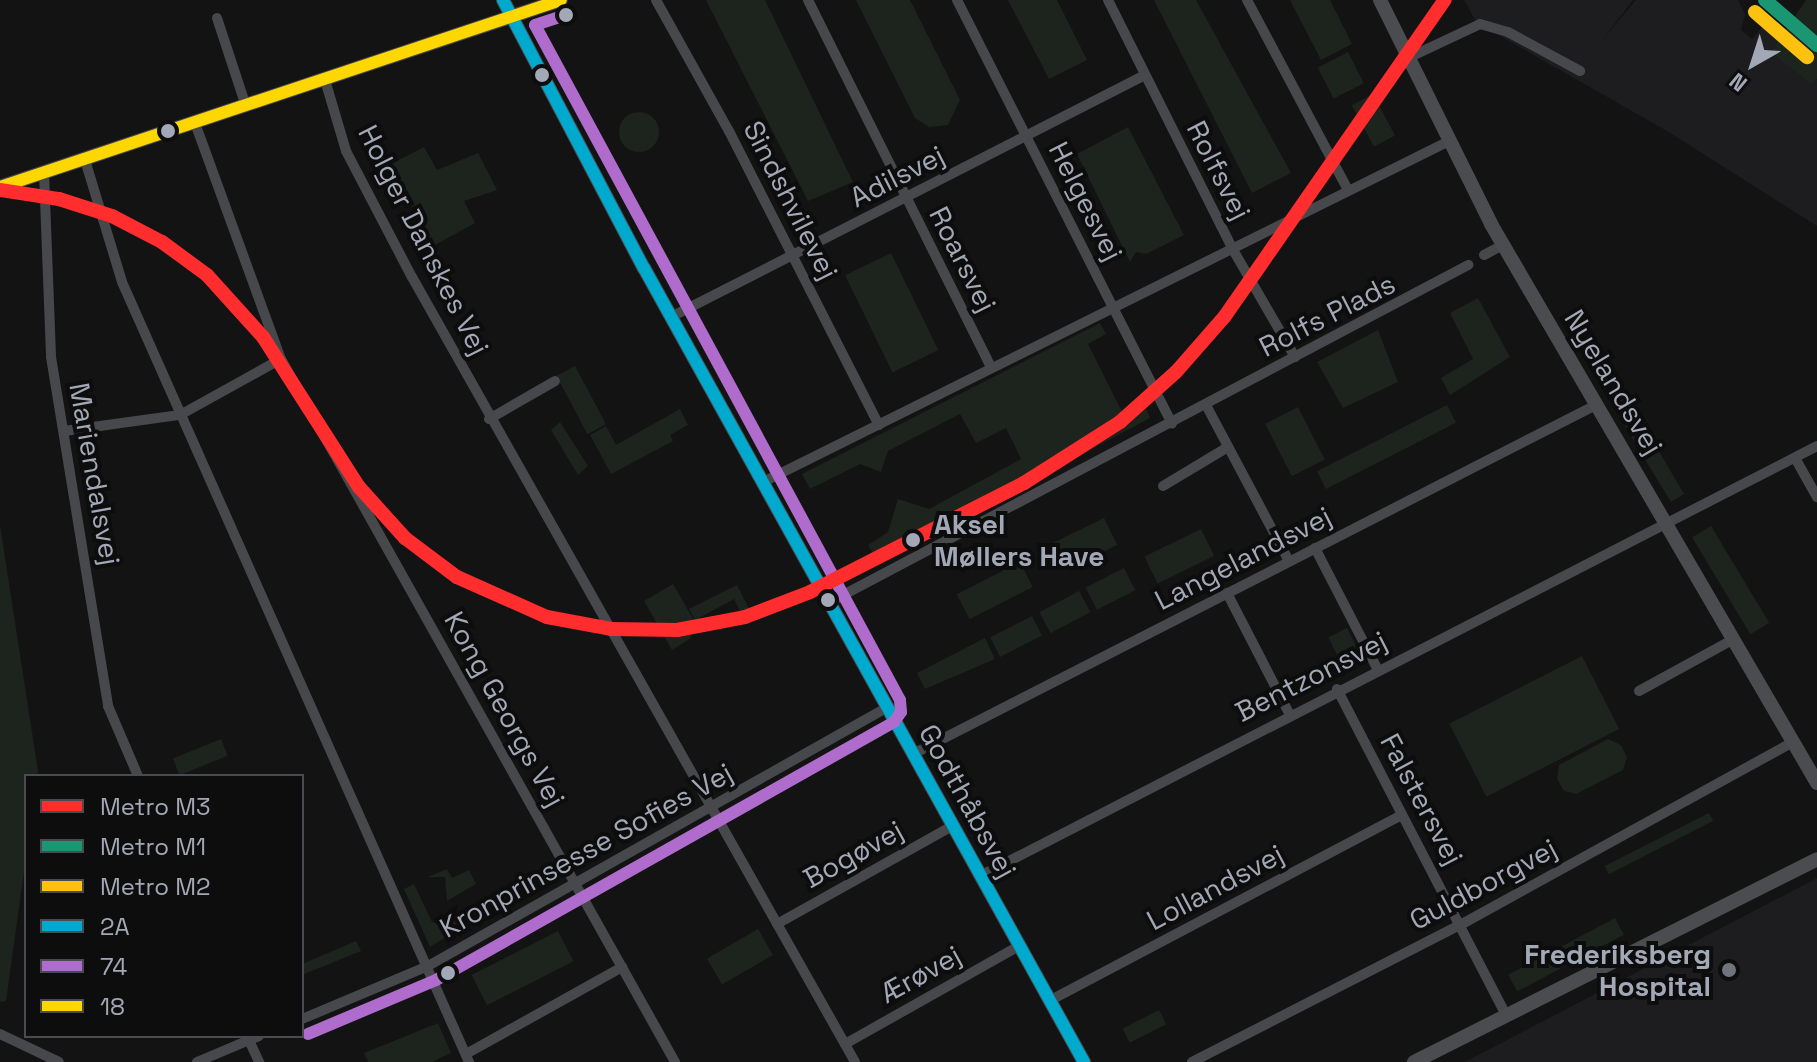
<!DOCTYPE html>
<meta charset="utf-8">
<style>
body{margin:0}
#map{position:relative;width:1817px;height:1062px;overflow:hidden;background:#131313;font-family:"Space Grotesk",sans-serif}
div>[style]{position:absolute}
[style*='--x']{left:calc(var(--x)*1px);top:calc(var(--y)*1px);width:calc(var(--w)*1px);rotate:calc(var(--a)*1deg)}
.built>*{inset:0;background:#1d1d1f}
.green>*{inset:0;background:#1d231d;transform-origin:0 0}
.round{border-radius:50%}
.street>*{height:10px;margin:-5px;padding:0 5px;transform-origin:5px;border-radius:5px;background:#47484c}
.secondary>*{height:14px;margin:-7px;padding:0 7px;transform-origin:7px;border-radius:7px;background:#4a4c50}
.bus-1>*{height:12px;margin:-6px;padding:0 6px;transform-origin:6px;border-radius:6px;background:#00a9ce}
.bus-2>*{height:12px;margin:-6px;padding:0 6px;transform-origin:6px;border-radius:6px;background:#b06ccc}
.bus-3>*{height:12px;margin:-6px;padding:0 6px;transform-origin:6px;border-radius:6px;background:#ffd700}
.metro-1>*{height:14px;margin:-7px;padding:0 7px;transform-origin:7px;border-radius:7px;background:#ff2d2d}
.metro-2>*{height:14px;margin:-7px;padding:0 7px;transform-origin:7px;border-radius:7px;background:#1a9772}
.metro-3>*{height:14px;margin:-7px;padding:0 7px;transform-origin:7px;border-radius:7px;background:#fdc110}
.dots>*{width:22px;height:22px;translate:-50% -50%;box-sizing:border-box;border:4px solid #0d0d0e;border-radius:50%}
span{translate:-50% -50%;white-space:nowrap;text-align:center;line-height:1.15;-webkit-text-stroke:8px #0d0d0e;paint-order:stroke}
.street-label{font-size:28px;color:#a2a8b5}
.stop-label{font-size:28px;color:#a2a8b5;font-weight:700}
.left{translate:0 -50%;text-align:left}
.poi-label{font-size:28px;color:#a2a8b5;font-weight:700}
.right{translate:-100% -50%;text-align:right}
.legend{position:absolute;left:24px;top:774px;width:280px;height:264px;box-sizing:border-box;background:#0d0d0e;border:2px solid #494b51;margin:0;padding:10px 14px;list-style:none;font-size:24px;color:#a2a8b5}
.legend li{display:flex;align-items:center;gap:16px;height:40px}
.legend b{width:40px;border:2px solid #494b51}
.north{position:absolute;left:1713px;top:24px;width:80px;height:80px;-webkit-text-stroke:6px #0d0d0e;paint-order:stroke;rotate:219deg;font-size:22px;font-weight:700;line-height:32px;text-align:center;color:#a2a8b5}
.north::after{content:'';display:block;margin:auto;width:28px;height:36px;background:#a2a8b5;clip-path:polygon(50% 0,100% 100%,50% 72%,0 100%)}
</style>
<div id="map">
<div class="built">
<i style="clip-path:polygon(1464px 0,1633px 0,1603px 39px,1636px 0,1738px 0,1745px 15px,1741px 30px,1752px 39px,1768px 20px,1785px 34px,1771px 51px,1813px 84px,1817px 79px,1817px 226px,1667px 131px,1476px 22px)"></i>
<i style="clip-path:polygon(1817px 878px,1817px 1062px,1465px 1062px)"></i>
</div>
<div class="green">
<i style="clip-path:polygon(706px 0,765px 0,853px 182px,808px 201px)"></i>
<i style="clip-path:polygon(856px 0,910px 0,960px 100px,948px 125px,929px 127px,915px 118px)"></i>
<i style="clip-path:polygon(1008px 0,1057px 0,1087px 60px,1049px 79px)"></i>
<i style="clip-path:polygon(1154px 0,1196px 0,1291px 173px,1252px 193px)"></i>
<i style="clip-path:polygon(1290px 0,1330px 0,1352px 44px,1321px 60px)"></i>
<i style="clip-path:polygon(1806px 0,1817px 0,1817px 79px,1812px 85px,1771px 52px)"></i>
<i style="left:1348px;top:52px;width:35px;height:34px;rotate:63deg"></i>
<i style="left:1373px;top:94px;width:47px;height:24px;rotate:62deg"></i>
<i class="round" style="left:619px;top:112px;width:40px;height:40px"></i>
<i style="clip-path:polygon(1128px 127px,1184px 235px,1146px 254px,1136px 252px,1130px 262px,1077px 154px)"></i>
<i style="clip-path:polygon(424px 147px,437px 170px,478px 153px,497px 190px,464px 201px,475px 223px,433px 246px,389px 165px)"></i>
<i style="left:891px;top:253px;width:108px;height:51px;rotate:64deg"></i>
<i style="clip-path:polygon(1478px 298px,1510px 357px,1450px 395px,1441px 378px,1473px 359px,1450px 313px)"></i>
<i style="clip-path:polygon(1100px 323px,1106px 334px,1088px 344px,1125px 418px,1146px 408px,1150px 418px,878px 563px,868px 545px,888px 532px,898px 499px,929px 509px,1021px 459px,1006px 428px,976px 443px,960px 414px,888px 451px,881px 472px,860px 464px,810px 489px,802px 474px)"></i>
<i style="clip-path:polygon(1378px 330px,1398px 382px,1343px 408px,1317px 362px)"></i>
<i style="left:575px;top:366px;width:66px;height:21px;rotate:62deg"></i>
<i style="clip-path:polygon(1618px 396px,1630px 402px,1684px 494px,1671px 502px,1609px 400px)"></i>
<i style="left:1447px;top:405px;width:20px;height:146px;rotate:63deg"></i>
<i style="left:1298px;top:407px;width:59px;height:37px;rotate:63deg"></i>
<i style="clip-path:polygon(680px 409px,688px 425px,670px 435px,673px 441px,611px 474px,590px 435px,606px 426px,616px 445px)"></i>
<i style="clip-path:polygon(560px 422px,588px 466px,578px 475px,551px 430px)"></i>
<i style="left:1104px;top:518px;width:30px;height:59px;rotate:64deg"></i>
<i style="clip-path:polygon(0 525px,38px 771px,37px 776px,26px 776px,26px 857px,6px 1001px,0 1002px)"></i>
<i style="left:1711px;top:526px;width:113px;height:22px;rotate:59deg"></i>
<i style="left:1201px;top:529px;width:30px;height:63px;rotate:64deg"></i>
<i style="left:1020px;top:562px;width:28px;height:71px;rotate:63deg"></i>
<i style="left:1124px;top:568px;width:25px;height:43px;rotate:63deg"></i>
<i style="clip-path:polygon(673px 584px,696px 624px,687px 630px,691px 638px,672px 650px,644px 601px)"></i>
<i style="clip-path:polygon(737px 585px,752px 615px,744px 619px,734px 599px,695px 620px,689px 609px)"></i>
<i style="left:1079px;top:591px;width:24px;height:45px;rotate:62deg"></i>
<i style="left:1032px;top:616px;width:22px;height:47px;rotate:63deg"></i>
<i style="left:1347px;top:628px;width:37px;height:21px;rotate:63deg"></i>
<i style="clip-path:polygon(985px 638px,995px 659px,925px 689px,917px 673px)"></i>
<i style="left:1582px;top:656px;width:82px;height:149px;rotate:63deg"></i>
<i style="left:221px;top:739px;width:18px;height:52px;rotate:68deg"></i>
<i style="clip-path:polygon(1608px 739px,1621px 745px,1627px 757px,1623px 770px,1576px 794px,1564px 791px,1557px 779px,1559px 765px)"></i>
<i style="left:1709px;top:813px;width:9px;height:117px;rotate:63deg"></i>
<i style="clip-path:polygon(447px 869px,452px 878px,469px 870px,476px 884px,447px 901px,445px 877px,428px 877px)"></i>
<i style="clip-path:polygon(414px 884px,432px 922px,443px 926px,457px 920px,461px 928px,430px 947px,404px 889px)"></i>
<i style="left:1615px;top:918px;width:19px;height:121px;rotate:62deg"></i>
<i style="left:758px;top:929px;width:30px;height:59px;rotate:60deg"></i>
<i style="left:558px;top:931px;width:34px;height:97px;rotate:63deg"></i>
<i style="clip-path:polygon(356px 941px,361px 951px,302px 975px,302px 964px)"></i>
<i style="left:1159px;top:1010px;width:16px;height:41px;rotate:63deg"></i>
<i style="clip-path:polygon(438px 1023px,451px 1053px,432px 1062px,368px 1062px,364px 1053px)"></i>
</div>
<div class="street">
<i style="--x:656;--y:0;--w:150;--a:60.9"></i>
<i style="--x:729;--y:131;--w:330;--a:63"></i>
<i style="--x:808;--y:0;--w:410;--a:63.5"></i>
<i style="--x:957;--y:0;--w:475;--a:63.1"></i>
<i style="--x:1108;--y:0;--w:277;--a:63.4"></i>
<i style="--x:1232;--y:248;--w:126;--a:60"></i>
<i style="--x:1247;--y:0;--w:215;--a:62"></i>
<i style="--x:217;--y:18;--w:93;--a:71.8"></i>
<i style="--x:1410;--y:57;--w:77;--a:-25.2"></i>
<i style="--x:1480;--y:24;--w:29;--a:16"></i>
<i style="--x:1508;--y:32;--w:82;--a:28.4"></i>
<i style="--x:325;--y:80;--w:74;--a:73.5"></i>
<i style="--x:346;--y:151;--w:142;--a:62.4"></i>
<i style="--x:412;--y:277;--w:901;--a:60.56"></i>
<i style="--x:195;--y:123;--w:251;--a:70"></i>
<i style="--x:281;--y:359;--w:806;--a:60.73"></i>
<i style="--x:85;--y:160;--w:127;--a:73.1"></i>
<i style="--x:122;--y:282;--w:854;--a:66.02"></i>
<i style="--x:44;--y:173;--w:184;--a:87.8"></i>
<i style="--x:51;--y:357;--w:354;--a:80.7"></i>
<i style="--x:108;--y:706;--w:76;--a:66.8"></i>
<i style="--x:1484;--y:255;--w:21;--a:-28"></i>
<i style="--x:671;--y:317;--w:530;--a:-27.05"></i>
<i style="--x:1206;--y:405;--w:177;--a:62"></i>
<i style="--x:489;--y:419;--w:76;--a:-29.9"></i>
<i style="--x:64;--y:431;--w:117;--a:-7.9"></i>
<i style="--x:180;--y:415;--w:115;--a:-29"></i>
<i style="--x:1795;--y:458;--w:45;--a:60.6"></i>
<i style="--x:763;--y:482;--w:768;--a:-26.43"></i>
<i style="--x:1163;--y:486;--w:76;--a:-31"></i>
<i style="--x:1315;--y:548;--w:137;--a:62.7"></i>
<i style="--x:1227;--y:593;--w:135;--a:62.7"></i>
<i style="--x:830;--y:602;--w:722;--a:-27.84"></i>
<i style="--x:1337;--y:689;--w:369;--a:62.6"></i>
<i style="--x:1639;--y:691;--w:108;--a:-28.7"></i>
<i style="--x:913;--y:754;--w:767;--a:-27.07"></i>
<i style="--x:980;--y:876;--w:941;--a:-27.19"></i>
<i style="--x:777;--y:924;--w:201;--a:-29.2"></i>
<i style="--x:1049;--y:1001;--w:399;--a:-27.8"></i>
<i style="--x:302;--y:1019;--w:137;--a:-22.8"></i>
<i style="--x:428;--y:966;--w:526;--a:-29.39"></i>
<i style="--x:0;--y:1034;--w:65;--a:25.4"></i>
<i style="--x:247;--y:1036;--w:29;--a:65"></i>
<i style="--x:845;--y:1044;--w:200;--a:-29.4"></i>
<i style="--x:466;--y:1054;--w:179;--a:-29.1"></i>
<i style="--x:197;--y:1062;--w:67;--a:-22.8"></i>
<i style="--x:1192;--y:1062;--w:303;--a:-27.1"></i>
<i style="--x:1462;--y:924;--w:378;--a:-28.8"></i>
</div>
<div class="secondary">
<i style="--x:503;--y:0;--w:303;--a:62.3"></i>
<i style="--x:644;--y:268;--w:908;--a:61.01"></i>
<i style="--x:1380;--y:0;--w:250;--a:63.6"></i>
<i style="--x:1491;--y:224;--w:647;--a:59.75"></i>
<i style="--x:0;--y:187;--w:591;--a:-18.43"></i>
<i style="--x:1414;--y:1062;--w:451;--a:-26.7"></i>
</div>
<div class="bus-1">
<i style="--x:503;--y:0;--w:303;--a:62.3"></i>
<i style="--x:644;--y:268;--w:908;--a:61.01"></i>
</div>
<div class="bus-2">
<i style="--x:308;--y:1034;--w:139;--a:-22.9"></i>
<i style="--x:436;--y:980;--w:526;--a:-29.39"></i>
<i style="--x:894;--y:722;--w:12;--a:-55"></i>
<i style="--x:901;--y:712;--w:12;--a:-95"></i>
<i style="--x:900;--y:700;--w:767;--a:-118.4"></i>
<i style="--x:535;--y:25;--w:33;--a:-18"></i>
</div>
<div class="bus-3">
<i style="--x:0;--y:187;--w:591;--a:-18.43"></i>
</div>
<div class="metro-1">
<i style="--x:0;--y:190;--w:60;--a:8.7"></i>
<i style="--x:59;--y:199;--w:56;--a:17.8"></i>
<i style="--x:112;--y:216;--w:56;--a:27.5"></i>
<i style="--x:162;--y:242;--w:56;--a:36.3"></i>
<i style="--x:207;--y:275;--w:84;--a:47.9"></i>
<i style="--x:263;--y:337;--w:178;--a:57.4"></i>
<i style="--x:359;--y:487;--w:69;--a:48"></i>
<i style="--x:405;--y:538;--w:65;--a:36.9"></i>
<i style="--x:457;--y:577;--w:98;--a:24"></i>
<i style="--x:547;--y:617;--w:65;--a:10.6"></i>
<i style="--x:611;--y:629;--w:66;--a:0.9"></i>
<i style="--x:677;--y:630;--w:69;--a:-10.8"></i>
<i style="--x:745;--y:617;--w:70;--a:-21"></i>
<i style="--x:810;--y:592;--w:240;--a:-27"></i>
<i style="--x:1024;--y:483;--w:114;--a:-32.4"></i>
<i style="--x:1120;--y:422;--w:75;--a:-41.8"></i>
<i style="--x:1176;--y:372;--w:74;--a:-48.8"></i>
<i style="--x:1225;--y:316;--w:385;--a:-55.2"></i>
</div>
<div class="metro-2">
<i style="--x:1765;--y:0;--w:69;--a:40.9"></i>
</div>
<div class="metro-3">
<i style="--x:1755;--y:12;--w:69;--a:40.9"></i>
</div>
<div class="dots">
<i style="left:566px;top:15px;background:#a2a8b5"></i>
<i style="left:542px;top:75px;background:#a2a8b5"></i>
<i style="left:168px;top:131px;background:#a2a8b5"></i>
<i style="left:913px;top:540px;background:#a2a8b5"></i>
<i style="left:828px;top:600px;background:#a2a8b5"></i>
<i style="left:1729px;top:970px;background:#70747c"></i>
<i style="left:448px;top:973px;background:#a2a8b5"></i>
</div>
<div class="street-label">
<span style="left:1219px;top:170px;rotate:63deg">Rolfsvej</span>
<span style="left:897px;top:176px;rotate:-27deg">Adilsvej</span>
<span style="left:791px;top:200px;rotate:63deg">Sindshvilevej</span>
<span style="left:1086px;top:201px;rotate:63deg">Helgesvej</span>
<span style="left:424px;top:240px;rotate:63deg">Holger Danskes Vej</span>
<span style="left:963px;top:259px;rotate:63deg">Roarsvej</span>
<span style="left:1327px;top:315px;rotate:-27deg">Rolfs Plads</span>
<span style="left:1614px;top:382px;rotate:59deg">Nyelandsvej</span>
<span style="left:95px;top:474px;rotate:80deg">Mariendalsvej</span>
<span style="left:1243px;top:558px;rotate:-27deg">Langelandsvej</span>
<span style="left:1311px;top:676px;rotate:-27deg">Bentzonsvej</span>
<span style="left:505px;top:709px;rotate:61deg">Kong Georgs Vej</span>
<span style="left:1422px;top:799px;rotate:62deg">Falstersvej</span>
<span style="left:968px;top:801px;rotate:61deg">Godthåbsvej</span>
<span style="left:586px;top:850px;rotate:-29deg">Kronprinsesse Sofies Vej</span>
<span style="left:853px;top:854px;rotate:-29deg">Bogøvej</span>
<span style="left:1483px;top:884px;rotate:-28deg">Guldborgvej</span>
<span style="left:1215px;top:887px;rotate:-28deg">Lollandsvej</span>
<span style="left:920px;top:974px;rotate:-29deg">Ærøvej</span>
</div>
<div class="stop-label">
<span class="left" style="left:934px;top:540px">Aksel<br>Møllers Have</span>
</div>
<div class="poi-label">
<span class="right" style="left:1711px;top:970px">Frederiksberg<br>Hospital</span>
</div>
<ul class="legend">
<li><b style="height:10px;background:#ff2d2d"></b>Metro M3</li>
<li><b style="height:10px;background:#1a9772"></b>Metro M1</li>
<li><b style="height:10px;background:#fdc110"></b>Metro M2</li>
<li><b style="height:10px;background:#00a9ce"></b>2A</li>
<li><b style="height:10px;background:#b06ccc"></b>74</li>
<li><b style="height:10px;background:#ffd700"></b>18</li>
</ul>
<div class="north">N</div>
</div>
